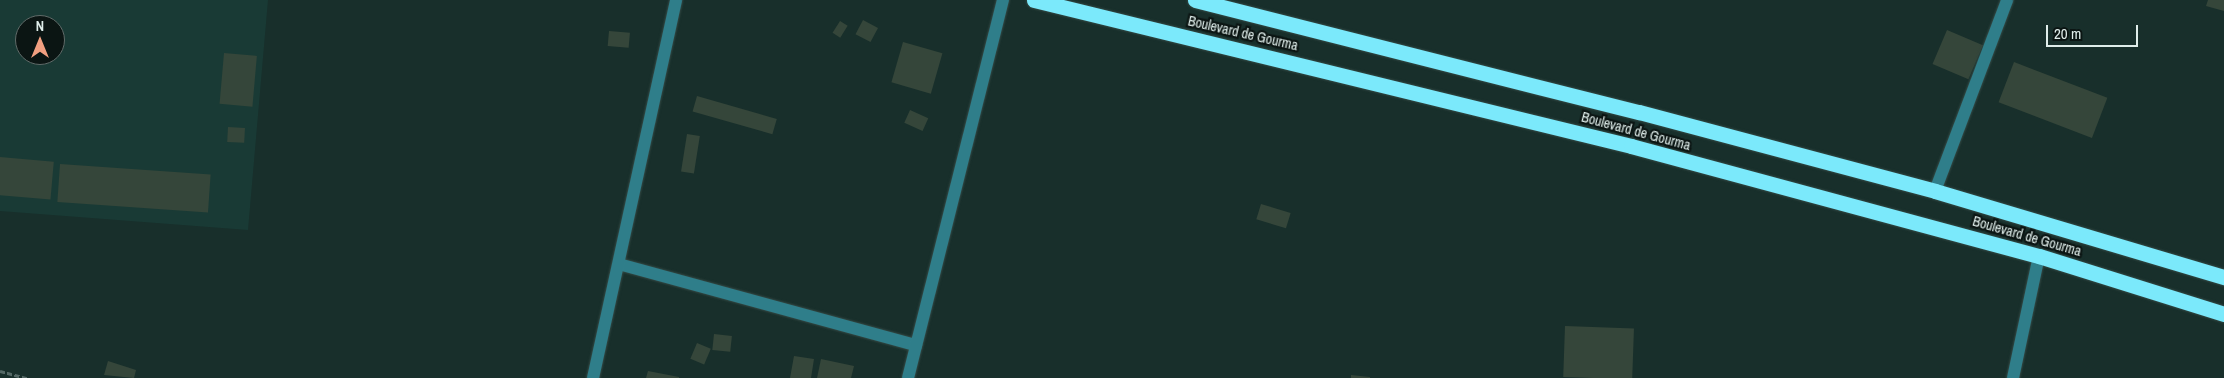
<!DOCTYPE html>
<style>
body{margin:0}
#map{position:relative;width:2224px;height:378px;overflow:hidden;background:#182f2b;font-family:"Archivo Narrow",sans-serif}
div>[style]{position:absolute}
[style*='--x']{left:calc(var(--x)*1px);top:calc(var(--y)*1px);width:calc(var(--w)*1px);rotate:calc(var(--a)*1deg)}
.built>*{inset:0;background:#193a35}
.building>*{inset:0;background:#35463a;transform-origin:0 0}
.path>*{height:3px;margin-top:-1.5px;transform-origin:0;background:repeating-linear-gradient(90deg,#556966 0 5px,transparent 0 7.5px)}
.roads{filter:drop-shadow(0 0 1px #344a46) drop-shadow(0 0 1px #344a46)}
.minor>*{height:12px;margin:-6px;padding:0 6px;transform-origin:6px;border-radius:6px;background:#2f7e8a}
.highway>*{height:15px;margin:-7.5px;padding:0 7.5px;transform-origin:7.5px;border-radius:7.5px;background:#7be9fb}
span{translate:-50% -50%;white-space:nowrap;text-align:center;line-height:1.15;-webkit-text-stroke:4.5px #0b1513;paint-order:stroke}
.street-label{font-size:14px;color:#dfedea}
.north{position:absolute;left:15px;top:15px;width:50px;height:50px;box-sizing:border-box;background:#0b1513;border:1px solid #606b69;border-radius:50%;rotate:0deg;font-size:14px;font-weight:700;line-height:20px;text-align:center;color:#dfedea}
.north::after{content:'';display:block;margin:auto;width:18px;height:22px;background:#f2a081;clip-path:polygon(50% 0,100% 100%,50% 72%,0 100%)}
.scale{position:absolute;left:2046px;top:25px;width:92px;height:22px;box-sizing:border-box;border:2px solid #dfedea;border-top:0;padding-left:6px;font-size:15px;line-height:18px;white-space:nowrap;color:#dfedea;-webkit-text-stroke:4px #0b1513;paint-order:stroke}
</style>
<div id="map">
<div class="built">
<i style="clip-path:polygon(evenodd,0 0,268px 0,248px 230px,0 211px,0 0,25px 25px,55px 25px,55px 55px,25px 55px,25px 25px)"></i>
</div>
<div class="building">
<i style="clip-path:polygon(2208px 0,2224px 0,2224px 11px,2206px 6px)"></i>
<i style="left:863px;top:20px;width:17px;height:16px;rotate:28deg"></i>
<i style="left:840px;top:21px;width:9px;height:14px;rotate:32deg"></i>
<i style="left:1947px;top:30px;width:39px;height:37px;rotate:23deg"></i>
<i style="left:609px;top:31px;width:21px;height:15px;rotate:5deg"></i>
<i style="left:903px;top:42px;width:41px;height:42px;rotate:16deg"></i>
<i style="left:224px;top:53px;width:33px;height:51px;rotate:5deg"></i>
<i style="left:2014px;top:62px;width:100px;height:43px;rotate:21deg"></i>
<i style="left:697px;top:96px;width:83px;height:16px;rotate:16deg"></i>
<i style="left:910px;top:110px;width:20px;height:14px;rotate:24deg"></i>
<i style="left:228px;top:127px;width:17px;height:15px;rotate:3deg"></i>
<i style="left:687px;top:134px;width:13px;height:38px;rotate:9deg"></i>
<i style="left:0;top:157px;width:54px;height:38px;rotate:5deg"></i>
<i style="left:60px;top:164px;width:151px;height:38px;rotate:4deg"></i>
<i style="left:1261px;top:204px;width:31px;height:16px;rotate:17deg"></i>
<i style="left:1565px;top:326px;width:69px;height:51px;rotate:2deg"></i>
<i style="left:714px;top:334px;width:18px;height:16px;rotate:6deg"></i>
<i style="left:697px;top:343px;width:15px;height:17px;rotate:23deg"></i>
<i style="clip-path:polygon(794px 356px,814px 359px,811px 378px,790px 378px)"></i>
<i style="clip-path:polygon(821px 359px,854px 366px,851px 378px,817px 378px)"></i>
<i style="clip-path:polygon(108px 361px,136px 370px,134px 378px,104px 375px)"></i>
<i style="clip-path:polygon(648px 371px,679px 377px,679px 378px,646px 378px)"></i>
<i style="clip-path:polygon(1351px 375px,1370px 377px,1370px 378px,1351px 378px)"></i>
</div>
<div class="path">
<i style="--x:0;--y:371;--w:28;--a:15"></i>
</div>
<div class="roads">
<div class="minor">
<i style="--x:1935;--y:191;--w:204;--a:-69.3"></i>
<i style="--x:619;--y:264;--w:308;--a:15.3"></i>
<i style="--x:593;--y:378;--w:387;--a:-77.6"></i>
<i style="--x:908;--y:378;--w:390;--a:-75.9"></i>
<i style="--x:2013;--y:378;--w:125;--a:-78"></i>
</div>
<div class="highway">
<i style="--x:1034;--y:0;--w:615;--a:13.74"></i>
<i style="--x:1631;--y:146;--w:423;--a:15.1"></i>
<i style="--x:2039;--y:256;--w:194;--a:17.4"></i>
<i style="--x:1195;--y:0;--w:458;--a:14.2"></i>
<i style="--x:1639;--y:112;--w:306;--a:14.9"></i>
<i style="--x:1935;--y:191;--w:302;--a:16.6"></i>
</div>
</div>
<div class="street-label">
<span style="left:1243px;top:33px;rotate:13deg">Boulevard de Gourma</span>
<span style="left:1636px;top:131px;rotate:15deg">Boulevard de Gourma</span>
<span style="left:2027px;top:236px;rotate:16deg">Boulevard de Gourma</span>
</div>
<div class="north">N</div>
<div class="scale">20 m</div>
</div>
